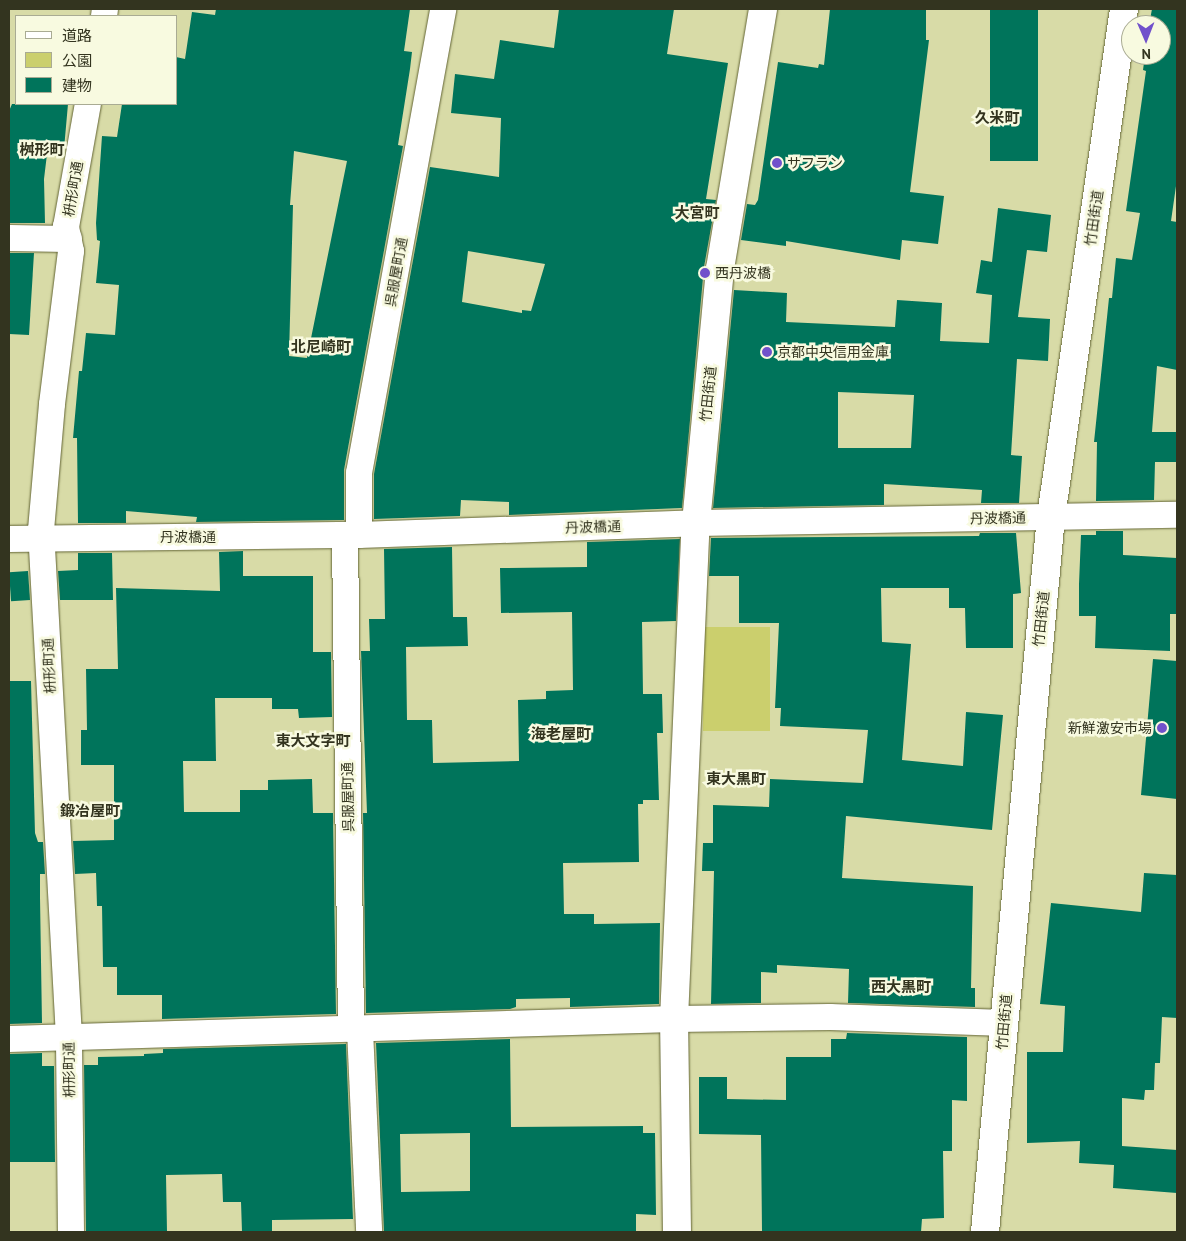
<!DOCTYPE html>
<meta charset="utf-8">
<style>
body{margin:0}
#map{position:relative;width:1186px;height:1241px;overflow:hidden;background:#d8dba7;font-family:"PT Sans","Noto Sans JP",sans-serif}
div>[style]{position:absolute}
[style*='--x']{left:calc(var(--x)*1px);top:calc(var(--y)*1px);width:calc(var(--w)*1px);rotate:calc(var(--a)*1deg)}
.green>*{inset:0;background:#cbcf6d;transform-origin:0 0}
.building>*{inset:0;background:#00745b;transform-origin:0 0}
.roads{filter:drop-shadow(0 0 1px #636535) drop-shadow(0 0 1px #636535)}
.minor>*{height:26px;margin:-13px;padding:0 13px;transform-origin:13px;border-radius:13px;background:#fff}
.secondary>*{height:28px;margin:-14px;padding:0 14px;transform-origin:14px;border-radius:14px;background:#fff}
.dots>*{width:14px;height:14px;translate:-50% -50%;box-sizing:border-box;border:2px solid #f8fae0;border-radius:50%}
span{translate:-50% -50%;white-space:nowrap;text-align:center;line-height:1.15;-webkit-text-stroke:5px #f8fae0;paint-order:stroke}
.poi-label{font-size:14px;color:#33341f}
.left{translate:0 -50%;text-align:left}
.right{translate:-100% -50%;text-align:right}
.street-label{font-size:14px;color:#33341f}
.neighbourhood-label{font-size:15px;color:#33341f;font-weight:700}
.frame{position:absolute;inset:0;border:10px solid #33341f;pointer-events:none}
.legend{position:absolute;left:15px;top:15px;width:162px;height:90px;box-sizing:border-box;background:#f8fae0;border:1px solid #a9ab93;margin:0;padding:6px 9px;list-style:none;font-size:15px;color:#33341f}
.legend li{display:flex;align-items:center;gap:10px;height:25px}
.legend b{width:25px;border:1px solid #a9ab93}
.north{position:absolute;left:1121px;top:15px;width:50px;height:50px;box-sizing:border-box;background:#f8fae0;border:1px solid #a9ab93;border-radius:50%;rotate:179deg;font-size:14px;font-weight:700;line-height:20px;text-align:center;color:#33341f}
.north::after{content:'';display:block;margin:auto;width:18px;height:22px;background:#7151cb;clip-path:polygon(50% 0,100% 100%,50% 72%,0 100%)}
</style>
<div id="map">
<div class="green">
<i style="left:703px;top:627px;width:67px;height:104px"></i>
</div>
<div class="building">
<i style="clip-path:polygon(evenodd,216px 9px,410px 9px,404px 51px,412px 52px,410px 69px,398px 145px,403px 146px,344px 470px,344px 520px,196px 522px,197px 517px,126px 511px,126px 523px,78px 523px,77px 438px,73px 438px,79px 371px,82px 371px,86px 333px,115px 335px,119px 285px,96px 283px,100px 241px,97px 240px,96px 223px,102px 136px,117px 137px,122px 104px,176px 104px,176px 57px,185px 59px,192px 12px,215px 15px,216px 9px,294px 151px,347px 161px,307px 358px,289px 356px,293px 205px,290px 205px,294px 151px)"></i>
<i style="clip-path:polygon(evenodd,559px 9px,674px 9px,667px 54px,728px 63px,706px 199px,716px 200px,704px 267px,682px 508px,509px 515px,509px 502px,461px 500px,460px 516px,374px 519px,374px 474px,430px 167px,499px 177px,501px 118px,451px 113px,455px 74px,494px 79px,500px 40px,554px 48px,559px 9px,468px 251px,545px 264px,531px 311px,522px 310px,522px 313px,462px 302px,468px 251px)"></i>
<i style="clip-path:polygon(830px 9px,926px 9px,926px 40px,929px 40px,910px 192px,944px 196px,938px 244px,902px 240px,900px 260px,786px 241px,786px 246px,741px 240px,747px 204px,755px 205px,758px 200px,778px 62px,818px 68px,819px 64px,824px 65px)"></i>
<i style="left:990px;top:9px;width:48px;height:152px"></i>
<i style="clip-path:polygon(1152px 9px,1177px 9px,1177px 179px,1171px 221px,1177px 222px,1177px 370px,1157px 366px,1152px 432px,1177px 432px,1177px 462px,1155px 462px,1154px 500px,1096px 501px,1097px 442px,1094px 442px,1109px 298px,1112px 298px,1116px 258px,1132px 260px,1140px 213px,1126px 211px,1146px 71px,1143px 70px,1145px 55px,1161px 55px,1161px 25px,1149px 25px)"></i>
<i style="clip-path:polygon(12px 104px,68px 104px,64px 149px,48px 146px,44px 179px,45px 223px,9px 223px,9px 111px)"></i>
<i style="clip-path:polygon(evenodd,998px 208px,1051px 215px,1047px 252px,1027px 250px,1018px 317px,1050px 319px,1048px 361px,1017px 359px,1011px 455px,1022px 456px,1019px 503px,981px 503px,982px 490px,884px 484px,884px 505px,713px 508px,734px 290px,787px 293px,786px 322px,895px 327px,897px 300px,942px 303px,940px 341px,989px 343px,992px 295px,976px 293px,981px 260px,992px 262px,998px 208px,838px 392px,914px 395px,911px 448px,838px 448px,838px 392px)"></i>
<i style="clip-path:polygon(9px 253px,34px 253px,29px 335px,9px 334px)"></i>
<i style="clip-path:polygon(1096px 531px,1123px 531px,1123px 555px,1177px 558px,1177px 614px,1170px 614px,1170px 651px,1095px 648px,1096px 616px,1079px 616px,1079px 584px,1081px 535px,1096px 535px)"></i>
<i style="clip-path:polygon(980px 533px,1016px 533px,1021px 593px,1013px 594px,1013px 648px,966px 648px,965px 608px,949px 608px,949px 588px,881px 588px,882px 642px,911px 644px,902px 760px,963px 766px,966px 712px,1003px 715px,992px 830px,846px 816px,842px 878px,973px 886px,971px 988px,975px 988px,975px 1007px,848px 1003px,849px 969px,777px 965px,777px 973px,761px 972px,761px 1003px,711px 1004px,714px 871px,702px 871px,703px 843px,713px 843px,713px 805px,769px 807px,770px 779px,863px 783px,868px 730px,780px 726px,781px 708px,775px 708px,779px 623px,739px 623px,739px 576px,709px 576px,711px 538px,979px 536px)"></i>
<i style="clip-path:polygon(680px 539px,676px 621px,642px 622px,643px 694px,662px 694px,663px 733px,657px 733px,659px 800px,643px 800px,643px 804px,638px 804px,639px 862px,563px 863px,564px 914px,594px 914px,594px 924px,660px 923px,659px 1004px,570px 1007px,570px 998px,516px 999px,516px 1007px,510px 1009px,366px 1013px,363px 813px,367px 813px,361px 651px,370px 651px,369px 619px,385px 619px,384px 549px,452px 547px,453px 617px,467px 617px,468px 646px,406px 647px,407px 720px,432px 720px,433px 763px,519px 761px,518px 700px,546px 699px,546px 691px,573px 690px,572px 612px,501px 613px,500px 568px,587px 567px,587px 542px)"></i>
<i style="clip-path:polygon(243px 551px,243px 576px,313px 576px,313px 652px,331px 652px,332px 717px,299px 718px,298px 709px,272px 709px,272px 698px,215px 698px,216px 761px,183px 761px,184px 812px,240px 812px,240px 790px,268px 790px,268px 780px,312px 779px,313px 813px,333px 813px,336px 1014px,162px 1019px,162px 995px,117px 995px,117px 967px,103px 967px,102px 906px,97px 906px,96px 873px,75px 874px,73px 841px,114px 840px,114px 765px,81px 765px,81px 730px,87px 730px,86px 669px,118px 669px,116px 588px,220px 591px,219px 552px)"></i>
<i style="clip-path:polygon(78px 553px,112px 553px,113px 600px,60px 600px,58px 571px,78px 570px)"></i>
<i style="left:28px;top:571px;width:29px;height:19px;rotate:86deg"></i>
<i style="clip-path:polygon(1153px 659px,1177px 661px,1177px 799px,1141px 795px)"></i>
<i style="clip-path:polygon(9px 681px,31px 681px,35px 833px,38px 842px,43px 842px,45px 874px,40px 874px,40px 897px,42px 1023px,9px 1024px)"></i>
<i style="clip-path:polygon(1144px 873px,1177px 875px,1177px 1018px,1162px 1017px,1160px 1063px,1155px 1063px,1154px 1090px,1145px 1090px,1144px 1100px,1122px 1098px,1122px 1146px,1177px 1150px,1177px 1193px,1113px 1188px,1114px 1165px,1079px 1163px,1080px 1141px,1027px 1143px,1027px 1052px,1063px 1052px,1065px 1006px,1040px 1004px,1051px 903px,1141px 912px)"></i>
<i style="clip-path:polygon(847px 1033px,967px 1037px,967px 1101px,952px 1100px,952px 1151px,943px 1151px,944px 1218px,922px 1219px,921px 1232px,762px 1232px,761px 1135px,699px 1134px,699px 1077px,727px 1077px,727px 1099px,786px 1100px,786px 1057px,831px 1057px,831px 1039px,846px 1039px)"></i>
<i style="clip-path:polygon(evenodd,510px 1039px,511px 1127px,643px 1126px,643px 1133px,655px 1133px,656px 1215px,636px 1214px,636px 1232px,384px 1232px,376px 1043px,510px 1039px,470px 1133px,470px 1191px,401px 1192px,400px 1134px,470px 1133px)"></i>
<i style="clip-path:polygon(346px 1044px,353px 1219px,272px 1220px,272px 1232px,242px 1232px,241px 1202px,223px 1202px,222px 1174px,166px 1175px,167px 1232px,86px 1232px,84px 1065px,98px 1065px,98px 1057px,144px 1056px,144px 1054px,163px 1053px,163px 1049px)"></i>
<i style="clip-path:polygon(42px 1053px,42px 1066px,54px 1066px,55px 1162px,9px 1162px,9px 1054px)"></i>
</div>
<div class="roads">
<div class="minor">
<i style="--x:104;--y:16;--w:7;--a:-82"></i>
<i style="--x:9;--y:238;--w:60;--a:1"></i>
<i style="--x:359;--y:535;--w:62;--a:-90"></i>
<i style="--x:359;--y:473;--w:472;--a:-79.7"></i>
<i style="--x:345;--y:536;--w:493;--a:89.3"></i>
<i style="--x:9;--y:539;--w:350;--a:-0.7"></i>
<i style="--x:359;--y:535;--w:337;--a:-2"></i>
<i style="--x:696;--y:523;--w:481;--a:-1"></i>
<i style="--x:360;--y:1030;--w:202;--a:87.4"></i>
<i style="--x:9;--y:1039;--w:665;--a:-1.72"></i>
<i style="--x:674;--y:1019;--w:156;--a:-0.7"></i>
<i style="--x:830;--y:1017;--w:175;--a:2"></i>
<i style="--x:71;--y:1232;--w:195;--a:-90.6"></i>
<i style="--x:69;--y:1037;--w:508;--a:-93.16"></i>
<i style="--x:41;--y:530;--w:126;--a:-85"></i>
<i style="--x:52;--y:404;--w:154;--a:-82.9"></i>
<i style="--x:71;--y:251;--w:25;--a:-102"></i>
<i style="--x:66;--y:227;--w:125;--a:-79.9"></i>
</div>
<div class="secondary">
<i style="--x:677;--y:1232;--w:213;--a:-90.8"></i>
<i style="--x:674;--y:1019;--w:496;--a:-87.5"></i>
<i style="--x:696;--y:523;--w:255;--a:-84.6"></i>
<i style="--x:720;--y:269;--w:264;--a:-80.6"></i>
<i style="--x:985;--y:1232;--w:718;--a:-84.73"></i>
<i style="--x:1051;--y:517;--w:513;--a:-81.82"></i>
</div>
</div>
<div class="dots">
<i style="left:777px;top:163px;background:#7151cb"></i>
<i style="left:705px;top:273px;background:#7151cb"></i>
<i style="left:767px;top:352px;background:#7151cb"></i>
<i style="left:1162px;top:728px;background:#7151cb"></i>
</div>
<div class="poi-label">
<span class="left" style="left:787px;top:163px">サフラン</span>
<span class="left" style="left:715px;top:273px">西丹波橋</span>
<span class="left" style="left:777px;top:352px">京都中央信用金庫</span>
<span class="right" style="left:1152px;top:728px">新鮮激安市場</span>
</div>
<div class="street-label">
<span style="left:73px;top:189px;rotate:-80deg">枡形町通</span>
<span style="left:1094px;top:218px;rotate:-82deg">竹田街道</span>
<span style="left:396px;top:272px;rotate:-80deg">呉服屋町通</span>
<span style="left:708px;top:394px;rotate:-84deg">竹田街道</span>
<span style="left:998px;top:518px;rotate:-1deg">丹波橋通</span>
<span style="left:593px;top:527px;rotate:-2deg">丹波橋通</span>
<span style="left:188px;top:537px">丹波橋通</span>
<span style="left:1041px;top:619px;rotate:-84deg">竹田街道</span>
<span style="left:49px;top:666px;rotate:-93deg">枡形町通</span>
<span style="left:348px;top:797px;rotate:-91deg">呉服屋町通</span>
<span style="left:1004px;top:1022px;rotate:-85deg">竹田街道</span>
<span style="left:69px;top:1070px;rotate:-91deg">枡形町通</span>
</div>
<div class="neighbourhood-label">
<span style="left:997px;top:118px">久米町</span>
<span style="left:42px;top:150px">桝形町</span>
<span style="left:697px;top:213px">大宮町</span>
<span style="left:321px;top:347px">北尼崎町</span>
<span style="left:561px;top:734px">海老屋町</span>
<span style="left:313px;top:741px">東大文字町</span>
<span style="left:736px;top:779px">東大黒町</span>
<span style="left:90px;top:811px">鍛冶屋町</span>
<span style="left:901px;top:987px">西大黒町</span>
</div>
<div class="frame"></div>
<ul class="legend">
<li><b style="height:6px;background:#fff"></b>道路</li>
<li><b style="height:14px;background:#cbcf6d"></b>公園</li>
<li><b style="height:14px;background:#00745b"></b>建物</li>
</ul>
<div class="north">N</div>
</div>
